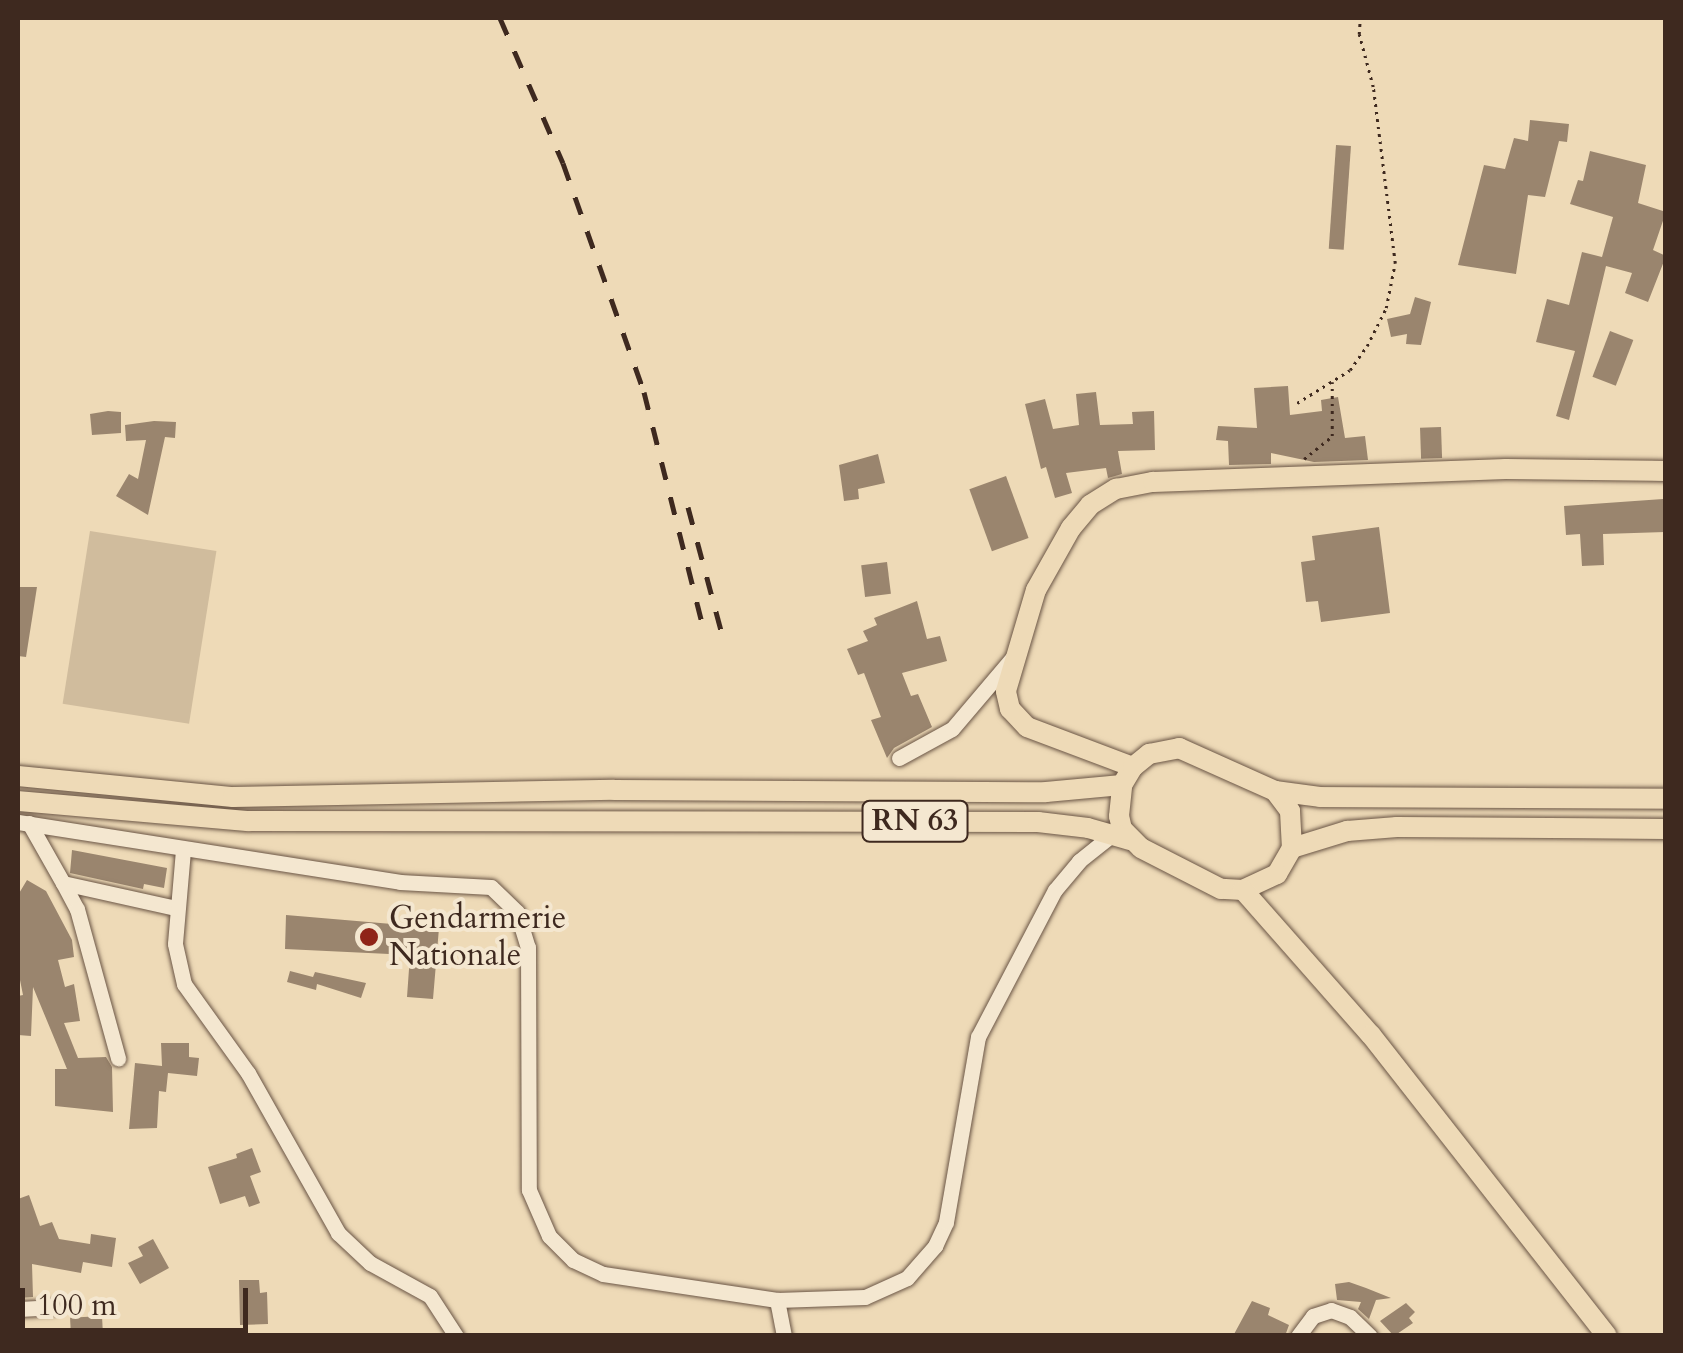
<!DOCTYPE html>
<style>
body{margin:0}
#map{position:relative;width:1683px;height:1353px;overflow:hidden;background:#eedab7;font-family:Cardo,serif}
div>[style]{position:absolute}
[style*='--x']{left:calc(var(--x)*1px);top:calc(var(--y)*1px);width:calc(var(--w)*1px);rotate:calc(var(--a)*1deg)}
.green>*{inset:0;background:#d0bc9d;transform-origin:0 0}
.building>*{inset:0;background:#9a856e;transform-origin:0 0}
.path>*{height:2.5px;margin-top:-1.25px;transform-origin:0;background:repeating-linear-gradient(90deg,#3e291f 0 2.5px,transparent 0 7.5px)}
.roads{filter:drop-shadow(0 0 2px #6a5545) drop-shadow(0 0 2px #6a5545)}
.minor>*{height:15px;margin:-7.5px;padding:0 7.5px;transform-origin:7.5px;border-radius:7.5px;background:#f4e7d0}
.major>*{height:20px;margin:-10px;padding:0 10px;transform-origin:10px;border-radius:10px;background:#eedab7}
.rail>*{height:5px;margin-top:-2.5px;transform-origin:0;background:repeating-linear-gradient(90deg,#3e291f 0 18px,transparent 0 36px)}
.dots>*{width:28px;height:28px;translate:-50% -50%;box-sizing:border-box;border:5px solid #f4e7d0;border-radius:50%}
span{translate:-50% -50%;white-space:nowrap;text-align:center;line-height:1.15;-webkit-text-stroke:8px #f4e7d0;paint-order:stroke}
.shield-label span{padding:2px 8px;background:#f4e7d0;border:2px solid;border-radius:8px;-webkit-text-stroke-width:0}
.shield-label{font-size:30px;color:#3e291f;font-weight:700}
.poi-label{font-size:32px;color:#3e291f}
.left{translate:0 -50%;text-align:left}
.frame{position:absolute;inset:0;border:20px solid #3e291f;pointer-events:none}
.scale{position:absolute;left:20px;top:1288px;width:228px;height:45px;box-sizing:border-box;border:5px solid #3e291f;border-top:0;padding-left:12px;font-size:30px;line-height:35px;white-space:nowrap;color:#3e291f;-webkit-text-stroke:8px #f4e7d0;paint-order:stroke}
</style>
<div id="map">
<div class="green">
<i style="left:90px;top:531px;width:128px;height:175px;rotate:9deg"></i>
</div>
<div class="building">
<i style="clip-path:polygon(1530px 120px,1569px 124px,1567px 142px,1559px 141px,1545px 197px,1528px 195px,1516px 274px,1458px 265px,1484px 165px,1505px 169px,1514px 138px,1528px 141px)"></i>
<i style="left:1336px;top:145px;width:15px;height:104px;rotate:4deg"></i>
<i style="clip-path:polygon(1590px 151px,1646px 165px,1638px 203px,1666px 212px,1653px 250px,1666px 256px,1648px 302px,1625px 293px,1632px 273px,1606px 266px,1569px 420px,1556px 416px,1575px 351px,1536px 342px,1547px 299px,1569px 305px,1582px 252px,1602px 257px,1613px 217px,1570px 204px,1578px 180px,1583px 181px)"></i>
<i style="clip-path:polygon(1415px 297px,1431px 302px,1421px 345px,1406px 344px,1407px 334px,1391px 337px,1387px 319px,1410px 314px)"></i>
<i style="left:1610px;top:331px;width:25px;height:49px;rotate:21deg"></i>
<i style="clip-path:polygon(1288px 386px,1290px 415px,1322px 411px,1321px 400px,1338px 397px,1345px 438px,1365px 436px,1368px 460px,1314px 462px,1271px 453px,1271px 464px,1229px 465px,1228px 441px,1216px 440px,1218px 426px,1257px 428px,1254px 388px)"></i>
<i style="clip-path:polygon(1096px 392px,1100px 425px,1133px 424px,1132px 412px,1154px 411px,1155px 450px,1118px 451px,1122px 474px,1108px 478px,1106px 468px,1066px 473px,1072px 493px,1055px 498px,1046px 467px,1041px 469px,1025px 404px,1045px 399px,1053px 429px,1079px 425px,1076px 394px)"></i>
<i style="clip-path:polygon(108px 411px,121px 412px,121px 433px,92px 435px,90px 414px)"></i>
<i style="clip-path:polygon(154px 421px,176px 422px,175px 438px,165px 437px,148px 515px,116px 496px,129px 474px,138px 479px,146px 440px,126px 441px,125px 425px)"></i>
<i style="left:1441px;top:427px;width:31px;height:21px;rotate:88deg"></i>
<i style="clip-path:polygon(878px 454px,885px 483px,858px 489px,859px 499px,844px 501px,839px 465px)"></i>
<i style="left:1006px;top:476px;width:66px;height:39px;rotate:70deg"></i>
<i style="clip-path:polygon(1663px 499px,1665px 532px,1603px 534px,1604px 565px,1582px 566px,1580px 534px,1566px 535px,1564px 506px)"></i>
<i style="clip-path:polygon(1379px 527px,1390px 613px,1321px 622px,1318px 601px,1306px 602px,1301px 562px,1315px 560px,1312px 536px)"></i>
<i style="left:887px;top:562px;width:32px;height:26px;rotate:83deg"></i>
<i style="clip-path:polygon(18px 587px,37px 587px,26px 657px,18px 656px)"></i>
<i style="clip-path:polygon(917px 601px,927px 639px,940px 636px,947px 661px,902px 673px,911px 696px,918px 694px,932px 727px,894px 748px,887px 758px,871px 720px,881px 717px,864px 673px,858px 675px,847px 649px,868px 641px,863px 631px,877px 625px,874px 618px)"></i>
<i style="clip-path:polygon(72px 850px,167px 868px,164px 888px,144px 884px,143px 889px,70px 873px)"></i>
<i style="clip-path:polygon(27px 880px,46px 891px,72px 940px,74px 957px,58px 960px,65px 987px,74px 984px,80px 1021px,64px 1023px,78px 1058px,106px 1057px,112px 1067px,113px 1112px,55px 1106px,55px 1069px,67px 1069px,33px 987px,31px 1036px,18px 1035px,18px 996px,23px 995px,18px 970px,18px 895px)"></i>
<i style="clip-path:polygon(286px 915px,439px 928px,433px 999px,407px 997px,410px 955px,285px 949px)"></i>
<i style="clip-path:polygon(290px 971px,313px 977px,315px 972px,366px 983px,361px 998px,317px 984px,316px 990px,287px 982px)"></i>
<i style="clip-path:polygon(161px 1043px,189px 1043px,189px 1057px,199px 1058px,197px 1076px,168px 1073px,166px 1092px,159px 1091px,157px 1128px,129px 1129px,135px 1063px,162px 1066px)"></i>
<i style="clip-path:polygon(252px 1148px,261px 1172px,250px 1176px,260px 1203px,249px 1207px,245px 1196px,220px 1204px,208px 1167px,237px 1158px,236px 1154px)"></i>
<i style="clip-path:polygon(29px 1195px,40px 1226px,52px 1222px,59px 1239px,90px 1244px,91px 1234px,116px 1238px,112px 1267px,83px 1262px,81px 1273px,32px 1264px,33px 1297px,18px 1298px,18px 1199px)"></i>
<i style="clip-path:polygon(153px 1239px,169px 1268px,140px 1284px,128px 1263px,143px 1256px,138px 1247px)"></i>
<i style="clip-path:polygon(239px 1280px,259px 1280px,260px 1293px,267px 1292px,268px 1324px,240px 1325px)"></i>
<i style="clip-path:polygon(1349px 1282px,1366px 1288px,1391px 1298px,1376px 1300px,1369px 1319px,1358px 1309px,1361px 1302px,1337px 1300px,1335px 1284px)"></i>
<i style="clip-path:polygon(1252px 1301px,1270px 1308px,1268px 1315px,1289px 1325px,1285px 1336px,1233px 1336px)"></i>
<i style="clip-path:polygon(1406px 1303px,1415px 1312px,1409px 1318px,1413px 1323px,1394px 1336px,1380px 1321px)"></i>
<i style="left:102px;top:1316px;width:20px;height:32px;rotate:87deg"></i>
</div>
<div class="path">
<i style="--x:1297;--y:403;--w:62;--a:-31.9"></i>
<i style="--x:1350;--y:370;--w:29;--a:-55"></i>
<i style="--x:1367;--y:346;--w:42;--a:-63.4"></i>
<i style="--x:1386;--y:308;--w:46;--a:-78.7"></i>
<i style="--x:1395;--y:263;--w:177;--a:-97.1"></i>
<i style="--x:1373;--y:87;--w:55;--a:-104.8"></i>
<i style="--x:1359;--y:34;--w:16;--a:-86"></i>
<i style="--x:1304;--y:459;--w:36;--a:-39"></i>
<i style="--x:1332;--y:436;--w:54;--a:-90"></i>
</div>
<div class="roads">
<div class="minor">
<i style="--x:899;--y:758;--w:60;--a:-28.7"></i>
<i style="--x:952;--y:729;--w:96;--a:-49.7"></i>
<i style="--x:18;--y:822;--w:387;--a:8.9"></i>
<i style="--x:400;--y:882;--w:91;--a:3.1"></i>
<i style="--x:491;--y:887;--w:36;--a:44"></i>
<i style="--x:517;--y:912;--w:37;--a:73"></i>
<i style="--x:528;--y:947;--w:243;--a:89.8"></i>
<i style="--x:529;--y:1190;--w:50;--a:66.5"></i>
<i style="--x:549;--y:1236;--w:34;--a:45"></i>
<i style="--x:573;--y:1260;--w:33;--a:25"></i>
<i style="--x:603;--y:1274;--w:176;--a:8.5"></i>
<i style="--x:777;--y:1300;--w:88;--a:-2"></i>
<i style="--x:865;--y:1297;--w:46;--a:-24.3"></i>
<i style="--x:907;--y:1278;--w:43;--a:-48.8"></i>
<i style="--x:935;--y:1246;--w:26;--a:-65"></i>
<i style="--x:946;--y:1222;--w:188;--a:-80.2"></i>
<i style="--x:978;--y:1037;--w:166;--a:-62.4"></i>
<i style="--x:1055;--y:890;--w:38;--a:-50"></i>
<i style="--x:1079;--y:861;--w:43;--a:-38.5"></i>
<i style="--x:29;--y:823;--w:69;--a:60.5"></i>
<i style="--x:63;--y:883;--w:116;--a:12.5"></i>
<i style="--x:183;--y:850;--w:94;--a:94.9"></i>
<i style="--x:175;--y:944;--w:41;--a:77.3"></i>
<i style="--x:184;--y:984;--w:110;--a:54.3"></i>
<i style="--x:248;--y:1073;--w:184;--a:60.6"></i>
<i style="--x:338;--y:1233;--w:44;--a:43.2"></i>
<i style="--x:370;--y:1263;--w:68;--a:28.8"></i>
<i style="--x:430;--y:1296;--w:48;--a:57"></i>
<i style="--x:63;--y:883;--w:30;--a:62"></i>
<i style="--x:77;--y:909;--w:155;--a:74.6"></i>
<i style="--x:777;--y:1300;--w:37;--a:79"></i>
<i style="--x:18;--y:1309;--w:34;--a:-3"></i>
<i style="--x:1298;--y:1336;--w:25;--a:-53"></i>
<i style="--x:1313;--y:1316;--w:19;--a:-18"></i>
<i style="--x:1331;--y:1310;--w:20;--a:20"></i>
<i style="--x:1350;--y:1317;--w:28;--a:44"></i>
</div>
<div class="major">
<i style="--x:1133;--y:767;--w:113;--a:-159.3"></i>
<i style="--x:1027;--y:727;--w:25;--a:-133"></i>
<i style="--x:1010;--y:709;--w:18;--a:-103"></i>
<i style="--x:1006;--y:691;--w:105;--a:-73.5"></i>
<i style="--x:1036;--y:590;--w:71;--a:-60.6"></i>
<i style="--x:1071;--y:528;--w:30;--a:-50"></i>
<i style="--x:1090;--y:505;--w:31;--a:-32"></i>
<i style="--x:1116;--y:489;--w:38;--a:-11"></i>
<i style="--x:1153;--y:482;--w:353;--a:-2.1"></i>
<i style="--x:1506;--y:469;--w:160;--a:0.7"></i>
<i style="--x:18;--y:776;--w:216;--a:5.6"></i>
<i style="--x:233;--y:797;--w:381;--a:-1.1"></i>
<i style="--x:614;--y:790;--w:432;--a:0.3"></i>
<i style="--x:1046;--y:792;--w:76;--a:-5.3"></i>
<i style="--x:1275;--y:791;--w:25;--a:53"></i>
<i style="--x:1290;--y:811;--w:37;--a:87"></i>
<i style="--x:1292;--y:848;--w:30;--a:120"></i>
<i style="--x:1277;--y:874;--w:38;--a:155"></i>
<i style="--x:1243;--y:890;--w:22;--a:-177"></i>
<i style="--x:1221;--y:889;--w:90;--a:-152.9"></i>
<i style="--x:1141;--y:848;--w:27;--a:-135"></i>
<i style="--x:1122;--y:829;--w:13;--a:-103"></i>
<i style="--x:1119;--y:816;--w:31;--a:-84"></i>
<i style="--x:1122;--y:785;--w:21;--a:-59"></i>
<i style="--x:1133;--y:767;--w:21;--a:-39"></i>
<i style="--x:1149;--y:754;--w:31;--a:-11"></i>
<i style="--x:1179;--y:748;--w:105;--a:24.1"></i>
<i style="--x:1275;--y:791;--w:45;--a:7.6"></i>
<i style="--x:1320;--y:797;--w:346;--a:0.3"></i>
<i style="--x:18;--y:801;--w:231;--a:5"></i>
<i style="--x:248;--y:821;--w:790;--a:0.07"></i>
<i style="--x:1038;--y:822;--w:50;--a:6.8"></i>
<i style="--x:1088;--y:828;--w:44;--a:15.9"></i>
<i style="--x:1292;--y:848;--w:58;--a:-17.2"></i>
<i style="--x:1347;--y:831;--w:50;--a:-4.6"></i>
<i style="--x:1397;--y:827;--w:269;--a:0.4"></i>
<i style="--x:1243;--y:890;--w:193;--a:48.6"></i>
<i style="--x:1371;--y:1035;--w:382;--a:51.9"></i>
</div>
</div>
<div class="rail">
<i style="--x:500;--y:18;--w:158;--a:66.5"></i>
<i style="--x:563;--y:163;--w:243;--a:70.5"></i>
<i style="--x:644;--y:392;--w:250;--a:75.9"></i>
<i style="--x:688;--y:507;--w:131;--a:75"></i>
</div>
<div class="dots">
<i style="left:369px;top:937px;background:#8f2418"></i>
</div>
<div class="shield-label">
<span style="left:915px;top:821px">RN 63</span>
</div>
<div class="poi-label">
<span class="left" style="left:389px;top:937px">Gendarmerie<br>Nationale</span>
</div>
<div class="frame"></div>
<div class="scale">100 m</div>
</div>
